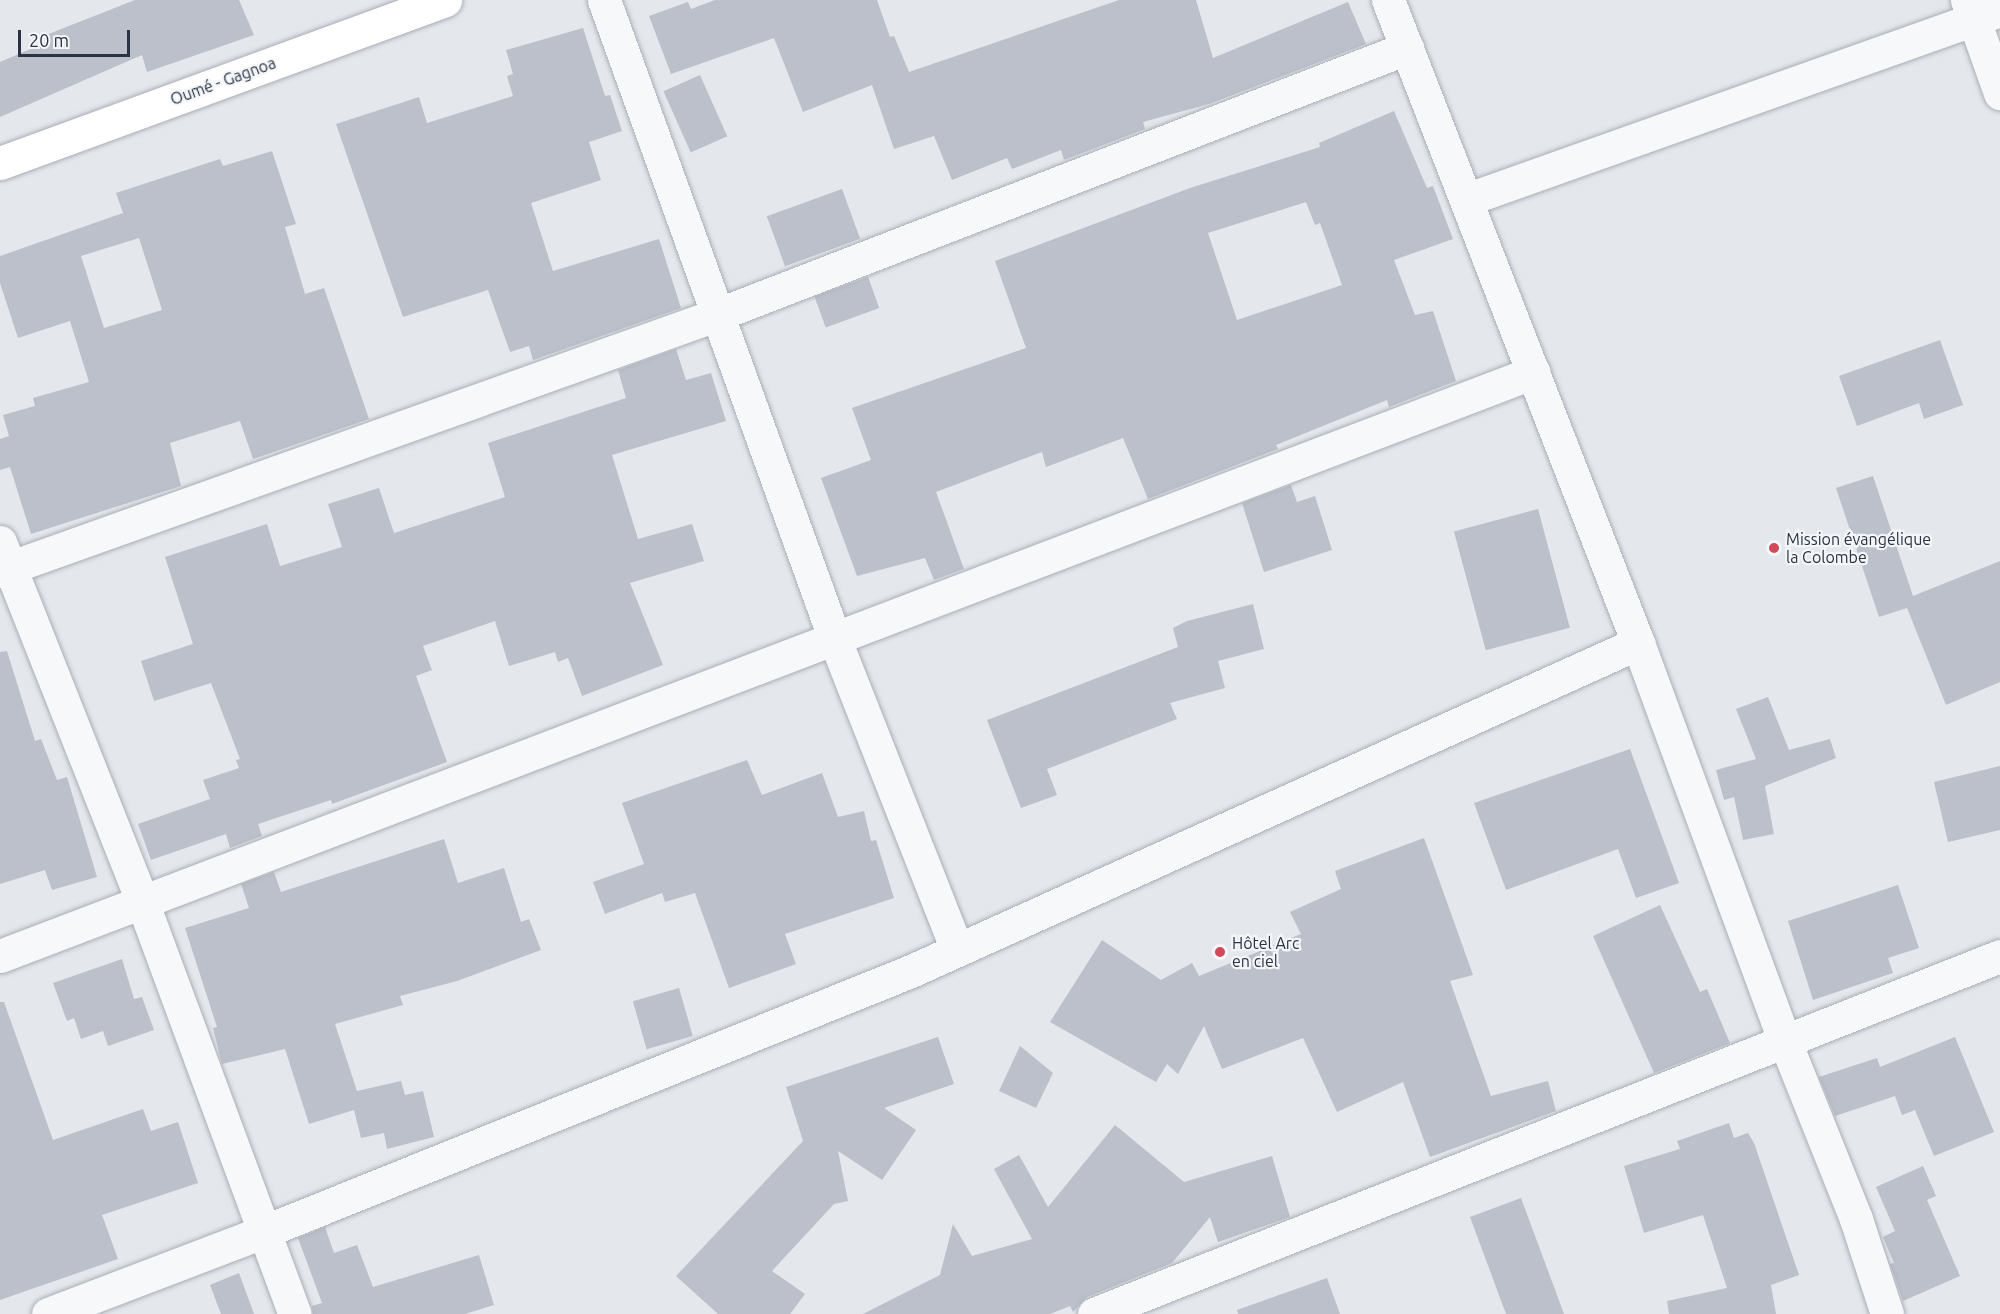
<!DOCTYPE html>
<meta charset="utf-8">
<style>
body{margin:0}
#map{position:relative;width:2000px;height:1314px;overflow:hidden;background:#e4e7ec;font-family:Ubuntu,sans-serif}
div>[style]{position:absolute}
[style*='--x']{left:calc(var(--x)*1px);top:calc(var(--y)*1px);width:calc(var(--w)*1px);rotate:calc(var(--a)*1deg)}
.building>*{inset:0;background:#bbc0ca;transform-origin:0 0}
.roads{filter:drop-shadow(0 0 2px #a9aeb7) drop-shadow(0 0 2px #a9aeb7)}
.minor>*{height:33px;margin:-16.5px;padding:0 16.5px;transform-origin:16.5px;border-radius:16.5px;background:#f7f8fa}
.primary>*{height:33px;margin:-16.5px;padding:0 16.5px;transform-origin:16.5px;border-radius:16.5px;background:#fff}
.dots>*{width:16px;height:16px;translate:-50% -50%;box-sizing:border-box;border:3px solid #f4f6f9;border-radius:50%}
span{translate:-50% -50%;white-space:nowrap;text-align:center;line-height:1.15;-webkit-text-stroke:4.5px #f4f6f9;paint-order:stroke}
.street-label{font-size:16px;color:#2b3445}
.poi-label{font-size:16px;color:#2b3445}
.left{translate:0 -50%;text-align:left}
.scale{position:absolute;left:18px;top:30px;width:112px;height:27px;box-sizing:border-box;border:3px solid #2b3445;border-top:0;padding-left:8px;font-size:18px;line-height:21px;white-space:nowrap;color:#2b3445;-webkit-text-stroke:4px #f4f6f9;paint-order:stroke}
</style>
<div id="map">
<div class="building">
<i style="clip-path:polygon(135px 0,239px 0,254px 35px,147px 72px,142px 55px,0 117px,0 62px,49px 41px,46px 35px)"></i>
<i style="clip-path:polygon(715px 0,877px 0,890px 37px,894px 36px,909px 72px,1119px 0,1196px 0,1213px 58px,1348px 2px,1366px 44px,1209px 104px,1143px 122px,1145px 129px,1064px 160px,1061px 150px,1012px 169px,1007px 158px,952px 180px,934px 136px,894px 149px,872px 85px,803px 112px,774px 38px,671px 74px,649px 16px,688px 2px,691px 9px)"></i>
<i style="clip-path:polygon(583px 28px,605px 96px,610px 95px,622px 131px,589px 142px,601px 180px,531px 203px,553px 271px,659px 239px,681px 308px,533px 360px,529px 346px,510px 352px,488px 290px,403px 317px,336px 124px,419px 97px,427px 123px,513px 96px,507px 76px,513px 74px,506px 50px)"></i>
<i style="left:700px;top:75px;width:67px;height:40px;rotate:66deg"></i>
<i style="clip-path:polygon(evenodd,1394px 111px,1427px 188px,1433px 186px,1453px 239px,1394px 260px,1415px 315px,1433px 311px,1456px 381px,1389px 407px,1387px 400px,1276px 445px,1278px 449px,1148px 499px,1123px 438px,1046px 467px,1042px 452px,936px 492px,964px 569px,934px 580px,925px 558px,857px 576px,821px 478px,871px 460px,852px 408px,1026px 348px,995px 261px,1190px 188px,1320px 147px,1319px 143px,1394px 111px,1306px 202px,1315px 225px,1320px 223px,1342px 285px,1237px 320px,1208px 233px,1306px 202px)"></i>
<i style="clip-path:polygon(evenodd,272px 151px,296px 224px,285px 227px,305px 294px,324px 288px,369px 419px,253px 459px,240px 421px,170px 443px,181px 486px,31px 534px,10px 467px,0 470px,0 439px,9px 436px,3px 415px,35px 406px,33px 398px,89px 382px,70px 321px,18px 338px,0 283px,0 256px,123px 213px,116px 193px,220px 159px,223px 166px,272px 151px,139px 238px,162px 310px,104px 328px,81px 256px,139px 238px)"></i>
<i style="left:842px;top:189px;width:53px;height:80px;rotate:70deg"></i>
<i style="left:868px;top:277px;width:33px;height:57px;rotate:70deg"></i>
<i style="clip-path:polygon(1940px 340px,1963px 405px,1924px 419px,1919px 403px,1857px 426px,1839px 376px)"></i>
<i style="clip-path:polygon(676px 349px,686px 380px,711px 373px,726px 421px,612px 455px,638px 539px,692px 524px,704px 561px,630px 583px,663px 665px,582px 696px,568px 658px,558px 662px,555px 652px,509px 666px,495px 621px,423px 646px,432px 670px,416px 676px,447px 762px,332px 804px,331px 800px,258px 824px,262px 836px,230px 848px,226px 834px,151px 860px,138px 824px,210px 799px,203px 780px,239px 768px,236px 760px,240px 759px,211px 683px,154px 701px,141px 661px,193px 644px,165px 557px,267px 524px,280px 566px,342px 547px,328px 504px,379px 488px,394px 533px,505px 497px,488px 443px,626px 398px,618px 370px)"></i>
<i style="clip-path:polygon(1873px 476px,1913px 596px,2000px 561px,2000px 682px,1946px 705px,1907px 608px,1879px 617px,1836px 488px)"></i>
<i style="clip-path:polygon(1291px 485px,1297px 502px,1315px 496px,1332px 550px,1264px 572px,1242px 503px)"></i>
<i style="left:1538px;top:509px;width:123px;height:87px;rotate:75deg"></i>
<i style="clip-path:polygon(1253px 604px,1264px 649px,1218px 661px,1225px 688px,1170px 703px,1177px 719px,1047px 769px,1057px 795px,1021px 808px,987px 720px,1178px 647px,1173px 628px,1187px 621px)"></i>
<i style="clip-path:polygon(7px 651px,35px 741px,41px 739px,57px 780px,67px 777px,97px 877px,52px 890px,45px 870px,0 884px,0 652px)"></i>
<i style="clip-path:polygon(1768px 697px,1789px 750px,1830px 739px,1836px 758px,1765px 786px,1774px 834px,1743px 840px,1734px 797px,1724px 800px,1716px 770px,1756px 759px,1736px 709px)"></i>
<i style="clip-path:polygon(1630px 749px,1679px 883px,1636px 898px,1618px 849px,1506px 890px,1474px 803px)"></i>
<i style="clip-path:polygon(747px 760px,762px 795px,822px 773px,838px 817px,864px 811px,871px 841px,876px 840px,894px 898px,785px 934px,796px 964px,729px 988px,695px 893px,665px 902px,662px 893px,605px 914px,593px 882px,644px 864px,622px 803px)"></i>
<i style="clip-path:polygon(2000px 766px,2000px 830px,1948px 842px,1934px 782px)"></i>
<i style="clip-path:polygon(1424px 838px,1473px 975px,1450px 981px,1491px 1096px,1548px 1081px,1556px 1111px,1430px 1157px,1403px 1082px,1337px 1112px,1303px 1038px,1222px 1069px,1204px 1026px,1178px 1074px,1167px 1064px,1156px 1082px,1050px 1022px,1102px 940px,1161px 980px,1192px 963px,1199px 976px,1301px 934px,1290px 912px,1341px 889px,1335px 871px)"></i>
<i style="clip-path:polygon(444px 839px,458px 883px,504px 868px,521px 922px,529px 919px,541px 950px,457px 981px,400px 996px,403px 1005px,335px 1024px,357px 1091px,401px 1081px,405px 1095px,423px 1091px,434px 1137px,387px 1149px,384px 1133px,361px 1138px,354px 1110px,309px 1124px,285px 1049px,222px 1064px,213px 1028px,217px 1027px,185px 928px,249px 908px,241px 884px,274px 872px,281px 892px)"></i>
<i style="clip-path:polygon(1898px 885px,1919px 948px,1888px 958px,1893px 973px,1813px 1000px,1788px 921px)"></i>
<i style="clip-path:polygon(1660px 905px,1700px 992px,1707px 989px,1730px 1043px,1654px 1073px,1593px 936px)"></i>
<i style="clip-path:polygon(122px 959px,134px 999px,142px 997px,154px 1030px,108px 1046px,103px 1031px,81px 1039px,74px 1018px,67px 1021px,53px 983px)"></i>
<i style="left:679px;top:988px;width:50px;height:48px;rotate:74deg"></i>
<i style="clip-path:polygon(0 1002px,4px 1002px,53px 1140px,143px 1109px,151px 1131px,178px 1122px,198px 1183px,102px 1215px,118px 1259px,0 1300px)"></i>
<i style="clip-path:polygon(938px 1037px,954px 1084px,884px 1108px,916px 1130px,882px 1180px,838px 1151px,848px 1201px,834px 1204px,772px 1271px,805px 1294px,790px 1314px,718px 1314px,676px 1276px,803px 1141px,786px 1087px)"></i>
<i style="clip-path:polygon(1955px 1037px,1994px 1132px,1934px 1156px,1915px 1110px,1902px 1115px,1895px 1096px,1835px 1116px,1819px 1077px,1877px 1058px,1880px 1067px)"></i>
<i style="clip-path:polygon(1020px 1046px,1053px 1073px,1036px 1108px,999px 1091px)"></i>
<i style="clip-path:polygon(1729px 1123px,1734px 1138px,1748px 1133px,1754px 1143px,1799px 1275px,1771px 1285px,1776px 1314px,1669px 1314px,1667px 1301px,1727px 1288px,1703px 1215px,1644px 1233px,1624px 1166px,1680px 1149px,1677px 1141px)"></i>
<i style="clip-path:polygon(1115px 1125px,1184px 1182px,1272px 1156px,1290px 1217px,1218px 1242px,1210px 1217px,1172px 1263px,1087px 1297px,1073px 1312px,1070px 1306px,1050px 1314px,863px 1314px,940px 1275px,953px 1224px,972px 1256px,1032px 1239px,994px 1169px,1019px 1155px,1048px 1207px)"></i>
<i style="clip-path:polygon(1923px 1166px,1936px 1196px,1927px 1200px,1960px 1276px,1903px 1301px,1890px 1264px,1894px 1263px,1883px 1237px,1895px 1231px,1876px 1187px)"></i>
<i style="clip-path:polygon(1521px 1198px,1564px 1314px,1506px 1314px,1470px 1217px)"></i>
<i style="clip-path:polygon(325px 1227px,334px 1253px,357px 1245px,373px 1287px,479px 1255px,494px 1305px,465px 1314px,313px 1314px,312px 1306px,322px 1303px,298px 1238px)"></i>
<i style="clip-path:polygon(239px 1273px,254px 1314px,221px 1314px,210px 1285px)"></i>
<i style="clip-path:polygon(1327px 1278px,1340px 1314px,1238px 1314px,1237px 1310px)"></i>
</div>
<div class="roads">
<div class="minor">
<i style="--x:604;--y:0;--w:680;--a:70.15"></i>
<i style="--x:835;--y:640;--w:333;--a:68.5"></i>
<i style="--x:1388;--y:0;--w:690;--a:68.75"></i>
<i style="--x:1638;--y:643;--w:422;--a:69.8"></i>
<i style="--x:1784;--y:1039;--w:194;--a:68.2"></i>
<i style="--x:1856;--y:1219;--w:100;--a:71.9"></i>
<i style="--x:1967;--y:0;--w:99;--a:70.5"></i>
<i style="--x:1468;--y:199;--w:565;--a:-19.56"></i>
<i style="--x:0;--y:542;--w:389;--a:68.4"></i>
<i style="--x:143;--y:904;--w:437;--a:69.7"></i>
<i style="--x:0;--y:571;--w:764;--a:-19.67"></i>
<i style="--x:719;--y:314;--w:738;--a:-21.14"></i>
<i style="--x:0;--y:956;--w:1641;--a:-20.84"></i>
<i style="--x:48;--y:1314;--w:230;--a:-20.9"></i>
<i style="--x:263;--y:1232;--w:699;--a:-21.94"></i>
<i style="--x:911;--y:971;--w:798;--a:-24.28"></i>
<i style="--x:1094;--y:1314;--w:974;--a:-21.56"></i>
</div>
<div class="primary">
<i style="--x:0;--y:163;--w:474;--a:-20.1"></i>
</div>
</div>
<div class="dots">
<i style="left:1774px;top:548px;background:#d1495b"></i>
<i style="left:1220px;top:952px;background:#d1495b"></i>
</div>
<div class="street-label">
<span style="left:223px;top:81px;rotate:-20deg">Oumé - Gagnoa</span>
</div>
<div class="poi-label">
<span class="left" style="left:1786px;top:548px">Mission évangélique<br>la Colombe</span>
<span class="left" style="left:1232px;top:952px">Hôtel Arc<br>en ciel</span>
</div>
<div class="scale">20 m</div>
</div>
